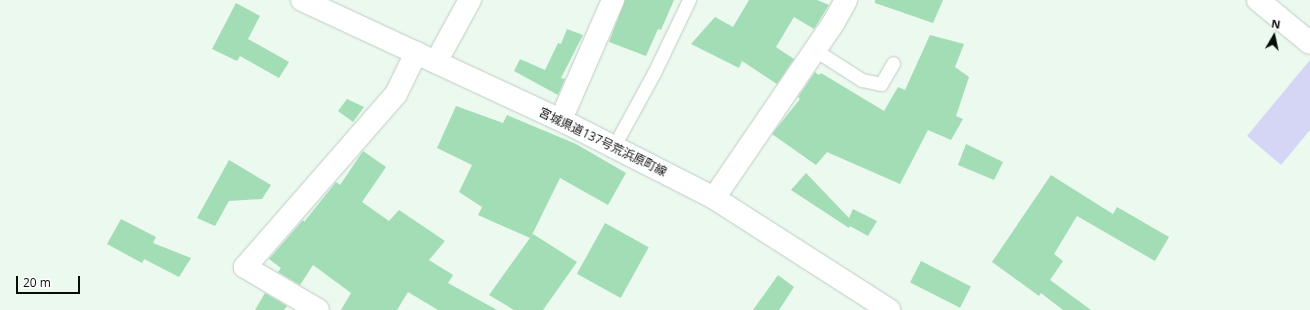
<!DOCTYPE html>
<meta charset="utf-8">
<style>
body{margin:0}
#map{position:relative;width:1310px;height:310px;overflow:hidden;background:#ecf9ef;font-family:"Open Sans","Noto Sans JP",sans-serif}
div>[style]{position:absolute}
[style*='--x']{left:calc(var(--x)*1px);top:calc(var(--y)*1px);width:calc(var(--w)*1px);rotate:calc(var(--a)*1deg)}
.green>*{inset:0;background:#d5d5f6}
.building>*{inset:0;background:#a2ddb5;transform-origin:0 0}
.roads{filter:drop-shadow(0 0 1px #bfccc3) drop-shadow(0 0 1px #bfccc3)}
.lane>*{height:13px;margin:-6.5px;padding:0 6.5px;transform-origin:6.5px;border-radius:6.5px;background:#fff}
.street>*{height:22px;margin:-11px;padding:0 11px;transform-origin:11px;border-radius:11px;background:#fff}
.secondary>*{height:22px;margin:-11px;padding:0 11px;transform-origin:11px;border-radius:11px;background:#fff}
span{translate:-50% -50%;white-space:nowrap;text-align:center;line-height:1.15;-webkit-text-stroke:3px #fff;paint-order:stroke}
.street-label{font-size:12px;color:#090d0a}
.north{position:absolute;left:1254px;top:16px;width:40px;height:40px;-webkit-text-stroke:3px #fff;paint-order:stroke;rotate:9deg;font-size:11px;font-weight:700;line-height:16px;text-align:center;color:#090d0a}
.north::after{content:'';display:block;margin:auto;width:14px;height:18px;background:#090d0a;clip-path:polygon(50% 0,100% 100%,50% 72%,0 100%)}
.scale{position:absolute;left:16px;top:276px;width:64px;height:18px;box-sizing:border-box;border:2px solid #090d0a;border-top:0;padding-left:5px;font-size:12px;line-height:14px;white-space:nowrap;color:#090d0a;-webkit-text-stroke:3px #fff;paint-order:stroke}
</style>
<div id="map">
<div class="green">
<i style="clip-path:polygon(1310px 60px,1310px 130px,1281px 165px,1247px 136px)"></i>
</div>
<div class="building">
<i style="clip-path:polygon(625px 0,674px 0,661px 30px,658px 29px,646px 56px,609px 42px)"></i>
<i style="clip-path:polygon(749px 0,817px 0,829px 5px,814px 29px,794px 17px,776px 47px,794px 59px,777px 84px,742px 61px,739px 68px,691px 44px,715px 17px,733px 27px)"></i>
<i style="clip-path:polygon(875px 0,943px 0,933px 23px,875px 3px)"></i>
<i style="clip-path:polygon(236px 3px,260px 16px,248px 39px,289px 62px,279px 78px,240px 56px,237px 61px,212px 49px)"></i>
<i style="clip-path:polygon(567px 29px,583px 35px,561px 78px,565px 79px,558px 95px,514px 71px,520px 59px,545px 70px,558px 43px,561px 44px)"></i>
<i style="clip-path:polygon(930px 35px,964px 44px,955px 67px,969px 77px,956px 116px,963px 119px,951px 140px,928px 130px,900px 184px,827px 152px,816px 165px,772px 134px,800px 99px,798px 97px,815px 72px,819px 75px,821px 73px,884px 111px,898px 87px,905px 90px)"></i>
<i style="clip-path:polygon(347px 99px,364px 107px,353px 122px,338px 111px)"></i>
<i style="clip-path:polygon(456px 106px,503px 123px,507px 115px,576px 144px,626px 173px,608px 205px,560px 178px,531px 237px,533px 234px,577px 262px,543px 310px,514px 310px,489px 295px,530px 238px,478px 215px,482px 207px,459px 192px,472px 165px,437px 148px)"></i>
<i style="clip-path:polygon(966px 144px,1003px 162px,994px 180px,958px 165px)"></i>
<i style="clip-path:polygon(363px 151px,386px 167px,362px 202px,389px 221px,399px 210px,445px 241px,429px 260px,453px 275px,448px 283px,497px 310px,438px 310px,408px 292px,397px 310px,341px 310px,351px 293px,313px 265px,300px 285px,278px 272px,281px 268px,269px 259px,303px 220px,304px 222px,336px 182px,340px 185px)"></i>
<i style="clip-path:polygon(229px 160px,271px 185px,262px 199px,229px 201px,215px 226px,197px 218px)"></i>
<i style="clip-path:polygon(806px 173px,849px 218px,853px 209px,877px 221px,868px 236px,850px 226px,849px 228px,791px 190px)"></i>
<i style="clip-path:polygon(1051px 175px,1113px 214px,1117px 207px,1169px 237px,1155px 261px,1077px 216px,1054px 254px,1063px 261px,1050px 280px,1091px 310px,1063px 310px,1041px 293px,1039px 296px,992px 262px)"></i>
<i style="clip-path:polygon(121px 219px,156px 237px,153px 243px,191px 258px,179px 277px,144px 259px,142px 263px,107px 244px)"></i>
<i style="left:605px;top:223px;width:50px;height:58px;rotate:29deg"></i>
<i style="left:921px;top:261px;width:56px;height:24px;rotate:27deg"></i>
<i style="clip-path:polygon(778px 275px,794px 287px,779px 310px,753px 310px)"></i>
<i style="clip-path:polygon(265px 293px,287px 306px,284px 310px,255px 310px)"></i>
</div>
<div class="roads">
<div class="lane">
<i style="--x:815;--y:50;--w:56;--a:32.6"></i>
<i style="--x:862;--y:80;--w:19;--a:12"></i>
<i style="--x:881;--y:84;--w:24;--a:-60"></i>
<i style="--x:620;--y:135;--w:71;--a:-61.3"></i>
<i style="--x:654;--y:73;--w:81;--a:-64.4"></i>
</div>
<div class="street">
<i style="--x:1258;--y:0;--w:67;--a:39.6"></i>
<i style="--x:436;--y:62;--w:71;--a:-61.3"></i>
<i style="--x:566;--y:108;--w:118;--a:-66.5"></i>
<i style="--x:714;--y:198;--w:213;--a:-55.7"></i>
<i style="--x:834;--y:22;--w:25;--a:-61"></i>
<i style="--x:318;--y:310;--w:85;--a:-149.5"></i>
<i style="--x:245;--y:267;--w:230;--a:-48.9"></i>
<i style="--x:396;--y:94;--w:46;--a:-64"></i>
</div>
<div class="secondary">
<i style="--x:302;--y:0;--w:290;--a:24.9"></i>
<i style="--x:565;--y:122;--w:167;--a:27"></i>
<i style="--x:714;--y:198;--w:208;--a:32.6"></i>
</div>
</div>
<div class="street-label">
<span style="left:603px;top:142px;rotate:26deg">宮城県道137号荒浜原町線</span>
</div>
<div class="north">N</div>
<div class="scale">20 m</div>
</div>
